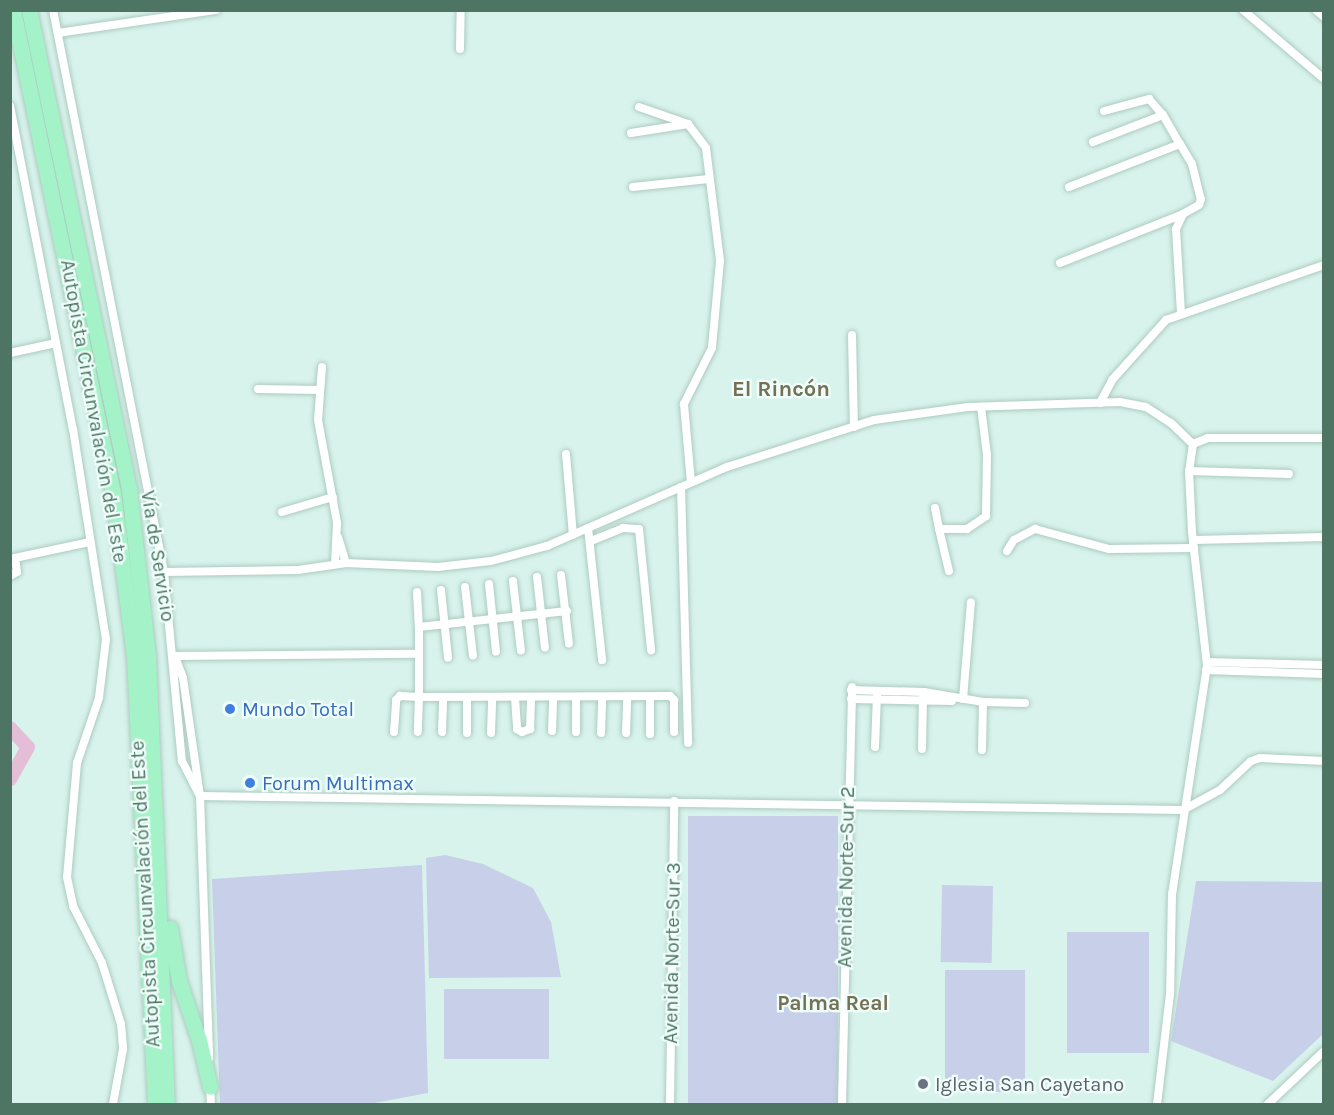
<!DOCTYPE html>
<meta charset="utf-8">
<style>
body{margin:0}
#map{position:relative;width:1334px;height:1115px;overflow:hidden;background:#e9fbf8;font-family:Karla,sans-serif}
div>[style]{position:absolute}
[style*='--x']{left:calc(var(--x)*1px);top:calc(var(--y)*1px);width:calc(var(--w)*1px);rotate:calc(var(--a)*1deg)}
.residential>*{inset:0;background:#d8f3ec;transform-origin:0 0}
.green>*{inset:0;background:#c8cfe9;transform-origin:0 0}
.river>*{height:14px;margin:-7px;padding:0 7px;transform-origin:7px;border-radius:7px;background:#e4bed7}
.roads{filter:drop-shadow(0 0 2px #adcbc0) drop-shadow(0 0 2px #adcbc0)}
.street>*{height:8px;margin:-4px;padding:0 4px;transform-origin:4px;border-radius:4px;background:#fff}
.highway>*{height:15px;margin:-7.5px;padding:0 7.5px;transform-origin:7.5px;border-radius:7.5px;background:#a4f2c8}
.dots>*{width:16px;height:16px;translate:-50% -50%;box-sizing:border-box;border:3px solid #f0fefb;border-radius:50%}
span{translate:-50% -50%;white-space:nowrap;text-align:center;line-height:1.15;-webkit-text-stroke:4.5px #f0fefb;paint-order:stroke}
.street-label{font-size:20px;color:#4e7563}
.shop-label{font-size:20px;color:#366cbe}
.left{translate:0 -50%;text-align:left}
.worship-label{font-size:20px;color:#5b616d}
.neighbourhood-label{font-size:21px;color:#767154;font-weight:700}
.quarter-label{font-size:22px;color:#767154;font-weight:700}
.frame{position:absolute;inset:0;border:12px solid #4e7563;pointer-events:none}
</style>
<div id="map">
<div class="residential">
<i style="left:10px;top:11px;width:1313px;height:1093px"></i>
</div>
<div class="green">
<i style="left:688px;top:816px;width:150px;height:288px"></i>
<i style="clip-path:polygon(445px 855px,483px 864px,533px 888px,551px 922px,561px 977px,429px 978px,426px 858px)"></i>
<i style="clip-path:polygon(422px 865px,428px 1093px,369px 1104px,220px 1104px,212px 879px)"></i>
<i style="clip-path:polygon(1196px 881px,1323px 882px,1323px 1034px,1273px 1081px,1171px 1041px)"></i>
<i style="left:942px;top:885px;width:51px;height:77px;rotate:1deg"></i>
<i style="left:1067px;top:932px;width:82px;height:121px"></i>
<i style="left:945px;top:970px;width:80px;height:122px"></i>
<i style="left:444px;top:989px;width:105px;height:70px"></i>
</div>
<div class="river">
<i style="--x:10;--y:728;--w:26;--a:47"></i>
<i style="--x:28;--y:747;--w:37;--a:119"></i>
</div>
<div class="roads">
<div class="street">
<i style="--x:53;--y:10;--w:573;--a:78.83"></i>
<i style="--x:164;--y:572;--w:190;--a:84.6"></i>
<i style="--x:182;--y:761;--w:39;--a:63"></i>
<i style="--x:1243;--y:10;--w:106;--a:40.4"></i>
<i style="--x:1316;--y:10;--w:11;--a:41"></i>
<i style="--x:58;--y:33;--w:160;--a:-8.3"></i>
<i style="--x:460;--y:49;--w:39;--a:-89"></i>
<i style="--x:10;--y:106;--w:329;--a:79"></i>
<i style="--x:73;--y:429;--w:213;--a:81.1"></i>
<i style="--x:106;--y:639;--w:59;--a:96.8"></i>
<i style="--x:99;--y:698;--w:69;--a:108.7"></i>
<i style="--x:77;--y:763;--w:114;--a:95"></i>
<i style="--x:67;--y:877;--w:30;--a:78"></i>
<i style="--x:73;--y:906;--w:64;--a:63"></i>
<i style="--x:102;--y:963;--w:64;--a:72.7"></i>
<i style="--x:121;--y:1024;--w:25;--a:85"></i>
<i style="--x:123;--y:1049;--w:56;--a:100.3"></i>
<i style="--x:639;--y:107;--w:52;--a:19.1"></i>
<i style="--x:688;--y:124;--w:30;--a:53"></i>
<i style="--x:706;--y:148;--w:114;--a:82.9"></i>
<i style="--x:720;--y:261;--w:87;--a:95.3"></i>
<i style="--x:712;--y:348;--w:63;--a:116.6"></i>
<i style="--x:684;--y:404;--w:78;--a:84.9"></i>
<i style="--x:1104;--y:111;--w:47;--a:-14.9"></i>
<i style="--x:1149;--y:99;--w:21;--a:49"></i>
<i style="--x:631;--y:133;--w:58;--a:-9"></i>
<i style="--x:1093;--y:142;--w:75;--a:-21.1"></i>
<i style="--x:1163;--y:115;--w:34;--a:60"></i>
<i style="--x:633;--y:187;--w:76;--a:-6"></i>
<i style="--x:1069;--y:187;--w:119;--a:-21.2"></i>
<i style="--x:1180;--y:144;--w:23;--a:59"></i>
<i style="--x:1192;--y:164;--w:36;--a:76"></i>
<i style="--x:1201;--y:199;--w:6;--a:108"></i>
<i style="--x:1199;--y:205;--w:18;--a:151"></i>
<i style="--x:1183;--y:214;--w:17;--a:115"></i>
<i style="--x:1176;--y:229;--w:84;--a:86.6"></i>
<i style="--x:1060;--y:263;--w:132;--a:-21.7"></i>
<i style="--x:852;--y:335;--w:92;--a:88.8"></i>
<i style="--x:10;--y:353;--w:47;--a:-12.3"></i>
<i style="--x:322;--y:367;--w:53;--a:94.3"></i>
<i style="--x:318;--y:420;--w:105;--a:79.5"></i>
<i style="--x:337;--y:523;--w:41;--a:92.8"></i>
<i style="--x:258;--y:389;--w:62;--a:0.9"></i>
<i style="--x:1100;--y:403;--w:26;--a:-62"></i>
<i style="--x:1112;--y:380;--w:81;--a:-48"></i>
<i style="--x:1166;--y:320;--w:167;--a:-19.2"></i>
<i style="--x:1193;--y:444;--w:16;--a:-22"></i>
<i style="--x:1208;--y:438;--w:116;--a:0"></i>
<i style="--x:566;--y:454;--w:81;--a:85.1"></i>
<i style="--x:1189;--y:471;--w:100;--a:1.7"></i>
<i style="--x:681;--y:487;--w:256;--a:88.4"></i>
<i style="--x:935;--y:508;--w:21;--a:79"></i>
<i style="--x:282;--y:512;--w:53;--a:-16.4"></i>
<i style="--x:588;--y:528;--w:133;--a:83.9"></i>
<i style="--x:338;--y:537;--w:27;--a:73"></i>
<i style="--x:1193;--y:540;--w:131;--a:-1.3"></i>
<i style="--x:591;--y:541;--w:35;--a:-22"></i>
<i style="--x:623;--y:528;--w:16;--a:4"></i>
<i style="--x:639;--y:529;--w:122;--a:84.3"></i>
<i style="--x:1007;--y:551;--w:13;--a:-58"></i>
<i style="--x:1014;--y:540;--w:24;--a:-28"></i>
<i style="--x:1035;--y:529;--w:77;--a:15.1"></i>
<i style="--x:1109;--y:549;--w:85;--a:-0.7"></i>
<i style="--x:10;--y:559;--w:82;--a:-12"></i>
<i style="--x:949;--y:571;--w:43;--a:-103.4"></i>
<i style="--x:939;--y:529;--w:28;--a:0"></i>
<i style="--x:967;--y:529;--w:23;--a:-34"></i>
<i style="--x:986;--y:516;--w:61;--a:-89.1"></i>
<i style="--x:987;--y:455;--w:48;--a:-97.1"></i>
<i style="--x:164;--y:572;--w:134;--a:-0.9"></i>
<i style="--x:298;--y:570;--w:49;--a:-8.3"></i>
<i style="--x:346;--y:563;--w:92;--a:2.5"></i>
<i style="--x:438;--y:567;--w:53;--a:-6.5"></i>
<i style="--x:491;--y:561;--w:58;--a:-15"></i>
<i style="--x:547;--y:546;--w:197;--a:-23.7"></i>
<i style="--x:727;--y:467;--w:154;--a:-17.7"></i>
<i style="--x:874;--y:420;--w:95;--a:-7.9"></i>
<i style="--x:968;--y:407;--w:152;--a:-1.9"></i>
<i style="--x:1120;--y:402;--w:26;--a:11"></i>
<i style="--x:1146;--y:407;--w:30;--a:33"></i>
<i style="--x:1171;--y:423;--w:30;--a:44"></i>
<i style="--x:1193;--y:444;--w:27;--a:98"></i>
<i style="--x:1189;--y:471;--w:61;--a:87.2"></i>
<i style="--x:1192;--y:532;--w:135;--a:83.6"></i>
<i style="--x:1207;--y:666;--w:231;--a:98.7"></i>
<i style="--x:1172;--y:894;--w:100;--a:91.1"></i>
<i style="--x:1170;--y:994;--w:111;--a:96.7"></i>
<i style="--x:561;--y:575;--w:69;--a:83.4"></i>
<i style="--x:10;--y:576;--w:8;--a:-30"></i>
<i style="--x:17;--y:572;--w:14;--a:-98"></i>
<i style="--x:537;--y:577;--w:71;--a:83.6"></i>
<i style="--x:513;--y:581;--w:70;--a:83.5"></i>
<i style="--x:489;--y:584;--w:68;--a:84.1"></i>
<i style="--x:465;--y:587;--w:69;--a:83.4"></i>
<i style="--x:441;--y:590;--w:68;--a:84.1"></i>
<i style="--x:417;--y:592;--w:35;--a:87"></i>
<i style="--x:567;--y:611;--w:149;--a:173.8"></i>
<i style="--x:419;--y:627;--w:70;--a:90"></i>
<i style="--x:419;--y:697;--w:251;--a:-0.2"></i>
<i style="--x:670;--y:696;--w:6;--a:45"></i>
<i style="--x:674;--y:700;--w:32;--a:90"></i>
<i style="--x:174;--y:656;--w:244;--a:-0.5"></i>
<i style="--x:175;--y:657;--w:22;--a:69"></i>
<i style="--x:183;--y:678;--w:119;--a:81.8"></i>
<i style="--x:200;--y:796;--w:262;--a:88"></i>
<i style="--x:1207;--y:662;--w:117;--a:1.5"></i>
<i style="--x:1206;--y:670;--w:118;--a:1.9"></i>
<i style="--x:851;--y:690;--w:73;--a:1.6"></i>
<i style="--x:924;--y:692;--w:60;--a:9.6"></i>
<i style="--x:983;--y:702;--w:42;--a:1.4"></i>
<i style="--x:515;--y:698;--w:31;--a:86"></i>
<i style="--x:517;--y:729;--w:6;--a:31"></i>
<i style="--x:522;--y:732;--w:9;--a:-21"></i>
<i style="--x:530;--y:729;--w:31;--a:-88"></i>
<i style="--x:851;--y:699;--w:101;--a:1.1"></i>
<i style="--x:963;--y:699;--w:97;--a:-85.3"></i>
<i style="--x:552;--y:731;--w:33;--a:-88"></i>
<i style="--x:394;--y:732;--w:32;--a:-86"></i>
<i style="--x:396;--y:700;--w:6;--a:-45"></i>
<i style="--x:400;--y:696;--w:19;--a:3"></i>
<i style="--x:419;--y:697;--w:35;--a:92"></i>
<i style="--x:442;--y:732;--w:35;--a:-88"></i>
<i style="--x:576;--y:732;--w:35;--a:-90"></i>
<i style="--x:467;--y:733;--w:36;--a:-90"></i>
<i style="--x:491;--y:733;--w:35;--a:-88"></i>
<i style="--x:601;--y:733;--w:36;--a:-88"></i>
<i style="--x:626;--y:733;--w:36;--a:-88"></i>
<i style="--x:650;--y:734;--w:37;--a:-90"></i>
<i style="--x:875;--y:747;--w:53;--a:-87.8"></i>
<i style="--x:922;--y:749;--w:53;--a:-88.9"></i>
<i style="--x:982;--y:750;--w:48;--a:-88.8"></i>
<i style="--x:200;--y:796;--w:983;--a:0.82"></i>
<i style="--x:1183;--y:810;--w:42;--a:-28.4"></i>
<i style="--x:1220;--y:790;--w:42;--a:-43.1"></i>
<i style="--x:1251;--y:761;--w:9;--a:-18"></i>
<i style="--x:1260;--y:758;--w:64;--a:2.7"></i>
<i style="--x:210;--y:1086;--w:18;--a:87"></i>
<i style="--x:670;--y:1104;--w:303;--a:-89.2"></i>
<i style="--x:842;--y:1104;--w:417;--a:-88.6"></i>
<i style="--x:1268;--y:1104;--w:77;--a:-43.4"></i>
</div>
<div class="highway">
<i style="--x:13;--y:10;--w:492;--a:78.3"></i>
<i style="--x:113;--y:492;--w:165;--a:82.7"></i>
<i style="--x:134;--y:656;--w:448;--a:87.3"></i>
<i style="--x:29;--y:10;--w:489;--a:78.2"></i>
<i style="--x:129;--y:489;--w:167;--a:83.5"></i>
<i style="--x:148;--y:655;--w:449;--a:87.6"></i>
<i style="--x:170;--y:928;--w:54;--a:80.4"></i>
<i style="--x:179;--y:981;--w:62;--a:71.3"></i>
<i style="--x:199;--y:1040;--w:48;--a:76.8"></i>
</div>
</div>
<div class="dots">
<i style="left:230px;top:709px;background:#3f7fe0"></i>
<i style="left:250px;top:783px;background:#3f7fe0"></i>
<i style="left:923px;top:1084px;background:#6b7280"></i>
</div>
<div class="street-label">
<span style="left:94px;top:411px;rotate:80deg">Autopista Circunvalación del Este</span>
<span style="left:158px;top:556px;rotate:81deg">Vía de Servicio</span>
<span style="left:846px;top:877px;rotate:-89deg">Avenida Norte-Sur 2</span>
<span style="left:145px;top:894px;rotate:-93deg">Autopista Circunvalación del Este</span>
<span style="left:672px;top:953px;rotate:-89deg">Avenida Norte-Sur 3</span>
</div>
<div class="shop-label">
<span class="left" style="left:242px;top:709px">Mundo Total</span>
<span class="left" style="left:262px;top:783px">Forum Multimax</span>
</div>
<div class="worship-label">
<span class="left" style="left:935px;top:1084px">Iglesia San Cayetano</span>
</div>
<div class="neighbourhood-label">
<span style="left:833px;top:1003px">Palma Real</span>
</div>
<div class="quarter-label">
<span style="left:781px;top:390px">El Rincón</span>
</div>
<div class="frame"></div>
</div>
